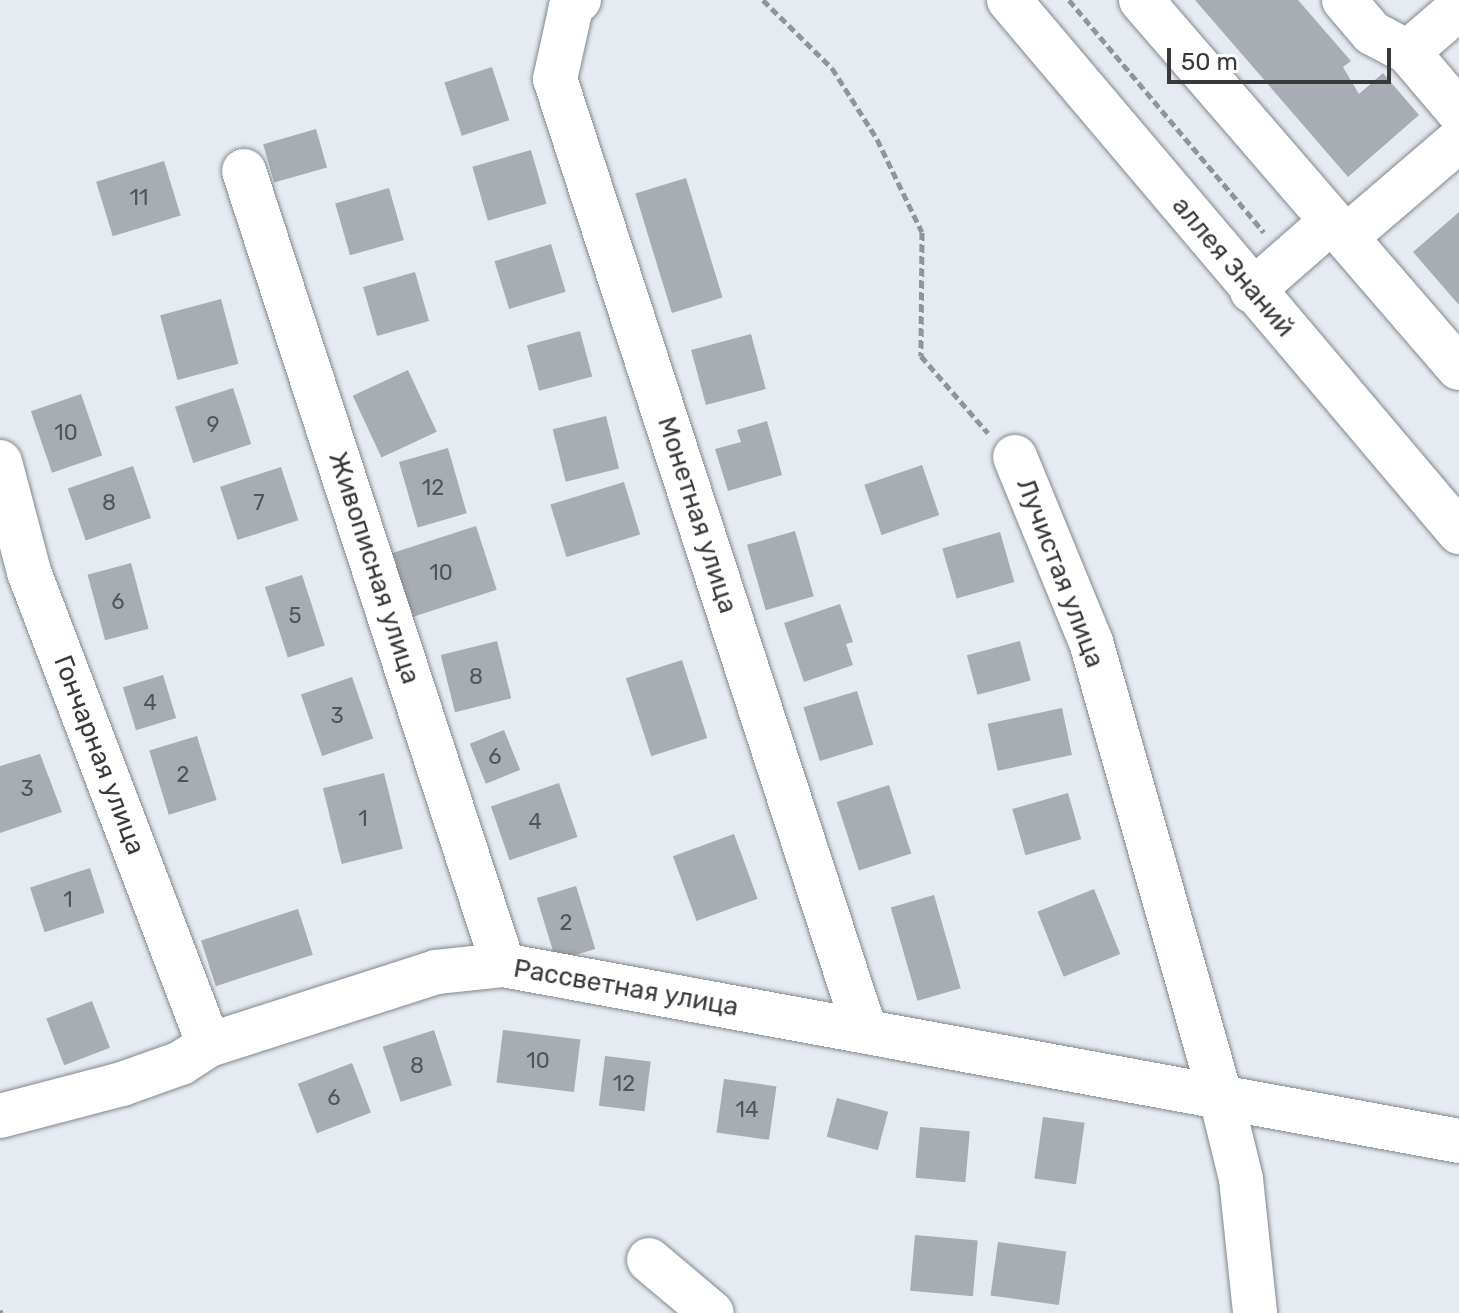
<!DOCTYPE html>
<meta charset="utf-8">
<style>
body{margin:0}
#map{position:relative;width:1459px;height:1313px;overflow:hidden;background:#e6ebf1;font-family:Rubik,sans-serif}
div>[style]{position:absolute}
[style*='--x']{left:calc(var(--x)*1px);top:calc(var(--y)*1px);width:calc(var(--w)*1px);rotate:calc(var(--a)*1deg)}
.building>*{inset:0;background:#a7adb2;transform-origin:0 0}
.path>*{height:5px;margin-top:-2.5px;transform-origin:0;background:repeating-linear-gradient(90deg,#919599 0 8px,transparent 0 12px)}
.roads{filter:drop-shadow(0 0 2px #83888e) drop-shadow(0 0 2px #83888e)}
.minor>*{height:44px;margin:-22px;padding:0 22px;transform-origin:22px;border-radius:22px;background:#fff}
span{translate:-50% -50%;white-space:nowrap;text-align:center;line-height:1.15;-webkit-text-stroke:8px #fff;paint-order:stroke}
.number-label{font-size:22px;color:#535659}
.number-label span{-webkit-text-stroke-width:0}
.street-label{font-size:26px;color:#37393b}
.scale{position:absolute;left:1167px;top:48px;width:224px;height:36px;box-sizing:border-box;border:4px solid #37393b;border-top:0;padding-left:10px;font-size:24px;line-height:28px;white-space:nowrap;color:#37393b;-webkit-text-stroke:6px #fff;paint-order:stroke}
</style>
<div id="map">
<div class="building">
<i style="clip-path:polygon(1195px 0,1298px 0,1351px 61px,1343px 67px,1359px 94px,1383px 73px,1419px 115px,1348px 177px)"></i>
<i style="left:492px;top:67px;width:56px;height:50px;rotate:72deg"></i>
<i style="left:316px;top:129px;width:40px;height:55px;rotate:74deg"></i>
<i style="left:531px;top:150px;width:56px;height:61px;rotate:74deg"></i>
<i style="left:164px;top:161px;width:57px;height:71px;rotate:73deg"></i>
<i style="left:686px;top:178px;width:125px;height:53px;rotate:73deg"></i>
<i style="left:389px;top:188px;width:54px;height:56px;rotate:74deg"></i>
<i style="clip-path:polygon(1459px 212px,1459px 305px,1413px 252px)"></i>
<i style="left:551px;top:244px;width:50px;height:59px;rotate:73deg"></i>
<i style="left:415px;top:272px;width:51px;height:54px;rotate:74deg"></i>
<i style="left:221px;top:299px;width:67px;height:63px;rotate:75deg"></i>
<i style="left:580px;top:331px;width:47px;height:55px;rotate:75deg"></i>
<i style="left:751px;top:334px;width:57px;height:62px;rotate:75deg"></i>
<i style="left:408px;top:370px;width:68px;height:61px;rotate:65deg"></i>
<i style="left:233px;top:388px;width:59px;height:61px;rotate:72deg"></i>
<i style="left:81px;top:394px;width:65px;height:53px;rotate:71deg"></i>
<i style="left:606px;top:416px;width:54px;height:55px;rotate:76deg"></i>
<i style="clip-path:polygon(767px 421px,782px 475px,728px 491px,715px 449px,741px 442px,737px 430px)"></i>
<i style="left:448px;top:448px;width:68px;height:51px;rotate:74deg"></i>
<i style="left:922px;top:465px;width:53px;height:61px;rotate:71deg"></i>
<i style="left:133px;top:466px;width:55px;height:69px;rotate:71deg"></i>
<i style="left:281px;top:467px;width:56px;height:64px;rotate:72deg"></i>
<i style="left:624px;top:482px;width:55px;height:77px;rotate:73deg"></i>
<i style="left:476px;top:526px;width:67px;height:95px;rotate:72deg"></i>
<i style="left:795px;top:531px;width:68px;height:50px;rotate:74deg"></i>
<i style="left:1000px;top:532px;width:52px;height:60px;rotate:74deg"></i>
<i style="left:131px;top:563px;width:68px;height:45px;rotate:75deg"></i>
<i style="left:302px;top:575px;width:74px;height:39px;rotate:72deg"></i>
<i style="clip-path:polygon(840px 604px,853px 642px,846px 644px,853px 665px,804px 682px,784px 623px)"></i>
<i style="left:497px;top:641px;width:59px;height:58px;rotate:76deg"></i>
<i style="left:1020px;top:641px;width:41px;height:55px;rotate:75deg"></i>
<i style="left:682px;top:660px;width:82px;height:59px;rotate:72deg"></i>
<i style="left:163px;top:675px;width:45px;height:42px;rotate:73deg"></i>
<i style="left:352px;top:677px;width:65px;height:54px;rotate:71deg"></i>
<i style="left:857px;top:691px;width:56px;height:56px;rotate:73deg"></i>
<i style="left:1062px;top:708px;width:48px;height:76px;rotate:78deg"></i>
<i style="left:504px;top:730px;width:43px;height:37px;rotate:68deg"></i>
<i style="left:197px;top:736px;width:67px;height:50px;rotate:73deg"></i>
<i style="clip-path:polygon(40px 754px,62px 812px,0 833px,0 766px)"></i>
<i style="left:384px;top:773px;width:78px;height:63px;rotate:76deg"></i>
<i style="left:559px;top:783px;width:57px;height:72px;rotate:71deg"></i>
<i style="left:889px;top:785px;width:72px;height:55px;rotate:72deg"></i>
<i style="left:1068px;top:793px;width:48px;height:58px;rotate:74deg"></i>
<i style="left:734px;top:834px;width:69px;height:65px;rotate:70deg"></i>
<i style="left:90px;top:868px;width:47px;height:63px;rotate:72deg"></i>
<i style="left:576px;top:886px;width:66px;height:41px;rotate:73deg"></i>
<i style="left:1094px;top:889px;width:70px;height:61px;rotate:68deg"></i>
<i style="left:934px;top:895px;width:97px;height:45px;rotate:74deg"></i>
<i style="left:298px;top:909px;width:48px;height:102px;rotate:72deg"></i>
<i style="left:92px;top:1001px;width:50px;height:49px;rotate:69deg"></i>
<i style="left:434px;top:1030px;width:58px;height:54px;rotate:72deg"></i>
<i style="left:503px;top:1030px;width:78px;height:53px;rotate:7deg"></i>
<i style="left:605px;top:1056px;width:46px;height:50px;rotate:7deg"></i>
<i style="left:352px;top:1063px;width:53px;height:58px;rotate:69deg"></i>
<i style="left:724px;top:1079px;width:53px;height:54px;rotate:8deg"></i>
<i style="left:837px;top:1098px;width:53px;height:40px;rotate:15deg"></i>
<i style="left:1043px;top:1117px;width:42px;height:62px;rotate:8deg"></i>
<i style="left:920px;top:1127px;width:50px;height:51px;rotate:5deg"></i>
<i style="left:915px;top:1235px;width:63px;height:56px;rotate:5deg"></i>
<i style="left:998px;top:1242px;width:69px;height:54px;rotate:8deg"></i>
</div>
<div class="path">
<i style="--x:763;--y:0;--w:97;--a:44.6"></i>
<i style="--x:832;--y:68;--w:84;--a:57.6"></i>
<i style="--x:877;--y:139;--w:103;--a:64.2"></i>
<i style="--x:922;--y:232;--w:124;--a:90.5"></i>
<i style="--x:921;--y:356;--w:102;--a:49"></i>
<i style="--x:1069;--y:0;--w:303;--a:50"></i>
<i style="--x:0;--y:1310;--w:3;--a:72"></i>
</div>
<div class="roads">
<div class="minor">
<i style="--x:579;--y:0;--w:11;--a:139"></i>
<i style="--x:571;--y:7;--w:74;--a:102.5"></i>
<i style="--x:555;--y:79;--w:1001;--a:71.96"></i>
<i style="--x:1009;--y:0;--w:697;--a:49.77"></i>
<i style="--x:1141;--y:0;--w:486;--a:49.2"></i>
<i style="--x:1344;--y:0;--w:43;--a:49.7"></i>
<i style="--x:1372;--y:33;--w:41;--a:27.8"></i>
<i style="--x:1408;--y:52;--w:79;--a:49.6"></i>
<i style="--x:1408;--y:52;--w:67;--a:-40.8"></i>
<i style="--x:244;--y:171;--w:835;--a:71.93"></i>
<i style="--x:1346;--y:237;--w:149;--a:-40.6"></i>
<i style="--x:1252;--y:291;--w:106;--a:-41.2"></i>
<i style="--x:1015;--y:457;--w:200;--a:67.7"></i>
<i style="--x:1091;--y:642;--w:473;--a:74.1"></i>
<i style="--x:1221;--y:1097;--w:84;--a:76.3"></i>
<i style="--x:1241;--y:1179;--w:135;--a:84"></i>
<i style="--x:0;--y:462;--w:114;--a:75.2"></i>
<i style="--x:29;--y:572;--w:506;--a:69.17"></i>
<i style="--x:0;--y:1116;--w:126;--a:-14.7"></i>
<i style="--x:122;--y:1084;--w:63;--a:-19.6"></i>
<i style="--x:181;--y:1063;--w:33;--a:-33"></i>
<i style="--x:209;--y:1045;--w:238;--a:-17.8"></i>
<i style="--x:436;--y:972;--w:67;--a:-6"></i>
<i style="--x:503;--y:965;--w:972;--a:10.43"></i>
<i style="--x:649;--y:1260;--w:82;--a:40.1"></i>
</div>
</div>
<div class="number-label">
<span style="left:139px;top:198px">11</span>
<span style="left:213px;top:425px">9</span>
<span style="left:66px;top:433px">10</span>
<span style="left:433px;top:488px">12</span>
<span style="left:109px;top:503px">8</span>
<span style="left:259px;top:503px">7</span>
<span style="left:441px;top:573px">10</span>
<span style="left:118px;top:602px">6</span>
<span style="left:295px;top:616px">5</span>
<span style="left:476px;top:677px">8</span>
<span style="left:150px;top:703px">4</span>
<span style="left:337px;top:716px">3</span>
<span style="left:495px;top:757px">6</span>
<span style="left:183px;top:775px">2</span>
<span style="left:27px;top:789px">3</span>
<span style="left:363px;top:819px">1</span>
<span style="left:535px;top:822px">4</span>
<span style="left:68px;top:900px">1</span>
<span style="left:566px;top:923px">2</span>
<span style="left:538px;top:1061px">10</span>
<span style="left:417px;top:1066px">8</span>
<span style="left:624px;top:1084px">12</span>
<span style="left:334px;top:1098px">6</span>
<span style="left:747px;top:1110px">14</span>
</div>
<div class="street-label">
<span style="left:1233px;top:267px;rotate:50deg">аллея Знаний</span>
<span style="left:697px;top:515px;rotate:72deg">Монетная улица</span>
<span style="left:374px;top:568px;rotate:72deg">Живописная улица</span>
<span style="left:1060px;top:573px;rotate:69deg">Лучистая улица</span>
<span style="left:99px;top:755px;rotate:69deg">Гончарная улица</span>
<span style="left:626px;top:988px;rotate:10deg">Рассветная улица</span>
</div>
<div class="scale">50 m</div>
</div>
